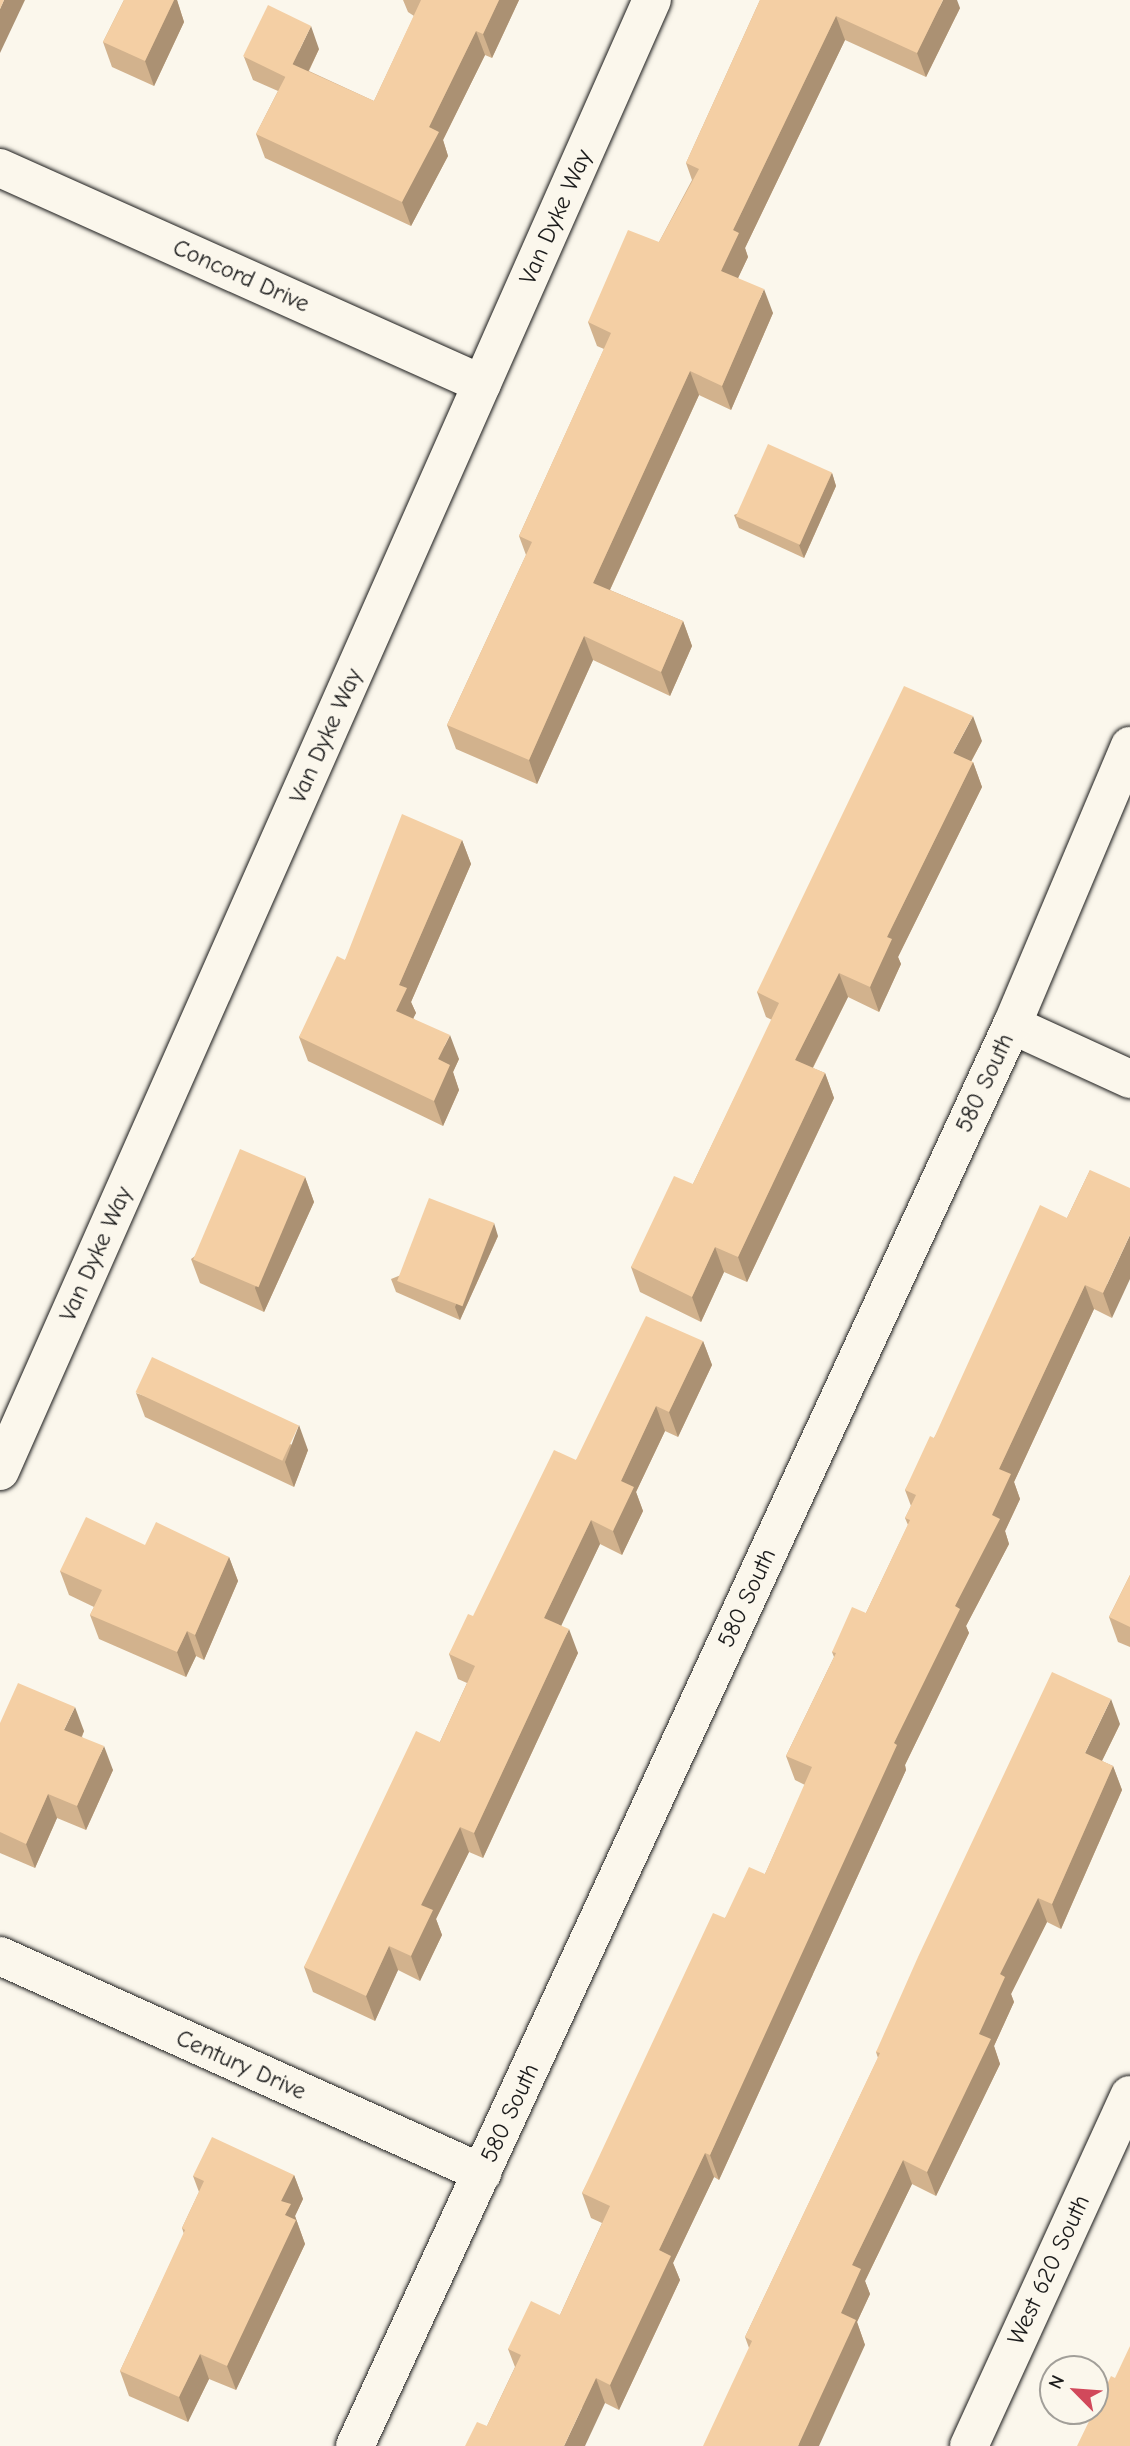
<!DOCTYPE html>
<style>
body{margin:0}
#map{position:relative;width:1130px;height:2446px;overflow:hidden;background:#fbf7ec;font-family:"Comic Neue",sans-serif}
div>[style]{position:absolute}
[style*='--x']{left:calc(var(--x)*1px);top:calc(var(--y)*1px);width:calc(var(--w)*1px);rotate:calc(var(--a)*1deg)}
.roads{filter:drop-shadow(0 0 2px #1c1c1c) drop-shadow(0 0 2px #1c1c1c)}
.minor>*{height:38px;margin:-19px;padding:0 19px;transform-origin:19px;border-radius:19px;background:#fbf7ec}
.wall>*{inset:0;background:#d2b28d}
.shaded-wall>*{inset:0;background:#ab9173}
.building>*{inset:0;background:#f4cfa4;transform-origin:0 0}
span{translate:-50% -50%;white-space:nowrap;text-align:center;line-height:1.15;-webkit-text-stroke:5px #fbf7ec;paint-order:stroke}
.street-label{font-size:24px;color:#1c1c1c}
.north{position:absolute;left:1039px;top:2355px;width:70px;height:70px;box-sizing:border-box;background:#fbf7ec;border:2px solid #a29f99;border-radius:50%;rotate:295deg;font-size:19px;font-weight:700;line-height:28px;text-align:center;color:#1c1c1c}
.north::after{content:'';display:block;margin:auto;width:24px;height:32px;background:#d1495b;clip-path:polygon(50% 0,100% 100%,50% 72%,0 100%)}
</style>
<div id="map">
<div class="roads">
<div class="minor">
<i style="--x:0;--y:168;--w:528;--a:24.14"></i>
<i style="--x:1012;--y:1025;--w:130;--a:24.6"></i>
<i style="--x:0;--y:1471;--w:1609;--a:-66.1"></i>
<i style="--x:0;--y:1956;--w:529;--a:24.24"></i>
<i style="--x:355;--y:2446;--w:1566;--a:-65.19"></i>
<i style="--x:1012;--y:1025;--w:303;--a:-67.1"></i>
<i style="--x:969;--y:2446;--w:386;--a:-65.4"></i>
</div>
</div>
<div class="wall">
<i style="clip-path:polygon(124px 0,177px 0,184px 22px,154px 86px,112px 67px,103px 42px)"></i>
<i style="clip-path:polygon(403px 0,519px 0,492px 58px,485px 55px,443px 140px,448px 156px,411px 226px,265px 158px,256px 134px,278px 91px,253px 80px,244px 57px,319px 49px,309px 71px,374px 101px,414px 16px,408px 12px)"></i>
<i style="clip-path:polygon(760px 0,960px 8px,926px 77px,845px 40px,745px 248px,748px 257px,738px 278px,773px 313px,731px 410px,699px 395px,610px 590px,683px 621px,692px 646px,670px 696px,593px 660px,537px 784px,456px 749px,447px 725px,526px 555px,519px 536px,604px 349px,597px 346px,588px 322px,659px 242px,692px 180px,686px 163px)"></i>
<i style="clip-path:polygon(832px 473px,836px 486px,804px 558px,739px 528px,734px 515px)"></i>
<i style="clip-path:polygon(982px 741px,971px 762px,973px 762px,982px 787px,898px 957px,901px 964px,879px 1012px,848px 997px,813px 1068px,825px 1073px,834px 1098px,747px 1282px,724px 1272px,701px 1322px,640px 1292px,631px 1267px,693px 1184px,772px 1020px,766px 1017px,757px 992px)"></i>
<i style="clip-path:polygon(462px 840px,471px 864px,411px 1002px,416px 1013px,413px 1018px,459px 1059px,453px 1072px,459px 1090px,443px 1126px,308px 1061px,299px 1037px,345px 960px)"></i>
<i style="clip-path:polygon(1090px 1170px,1112px 1318px,1094px 1309px,1014px 1482px,1020px 1499px,1005px 1531px,1009px 1544px,966px 1626px,969px 1633px,905px 1765px,906px 1770px,719px 2180px,714px 2177px,673px 2263px,680px 2280px,619px 2410px,605px 2403px,487px 2426px,515px 2367px,508px 2349px,560px 2315px,602px 2223px,591px 2218px,582px 2193px,725px 1918px,765px 1874px,805px 1785px,795px 1780px,786px 1756px,834px 1657px,832px 1652px,866px 1613px,908px 1525px,905px 1518px,911px 1506px,905px 1490px,934px 1438px,1067px 1218px)"></i>
<i style="clip-path:polygon(305px 1177px,314px 1202px,264px 1312px,200px 1283px,191px 1259px)"></i>
<i style="clip-path:polygon(498px 1236px,460px 1320px,396px 1292px,391px 1279px)"></i>
<i style="clip-path:polygon(703px 1341px,712px 1365px,678px 1437px,665px 1431px,636px 1492px,643px 1511px,622px 1555px,600px 1544px,561px 1625px,578px 1653px,483px 1858px,469px 1852px,436px 1919px,442px 1935px,420px 1981px,398px 1970px,375px 2021px,313px 1992px,304px 1967px,440px 1742px,467px 1683px,458px 1679px,449px 1654px,576px 1460px)"></i>
<i style="clip-path:polygon(136px 1393px,308px 1450px,294px 1487px,145px 1417px)"></i>
<i style="clip-path:polygon(145px 1545px,229px 1557px,238px 1581px,204px 1660px,196px 1656px,186px 1677px,99px 1639px,90px 1615px,94px 1607px,69px 1595px,60px 1571px)"></i>
<i style="clip-path:polygon(1130px 1575px,1130px 1647px,1118px 1642px,1109px 1617px)"></i>
<i style="clip-path:polygon(0 1723px,84px 1731px,82px 1737px,113px 1770px,86px 1830px,57px 1818px,35px 1868px,0 1853px)"></i>
<i style="clip-path:polygon(1120px 1724px,1102px 1761px,1113px 1766px,1122px 1790px,1061px 1929px,1047px 1922px,1011px 1994px,1014px 2002px,994px 2046px,1000px 2064px,936px 2196px,912px 2184px,865px 2281px,870px 2294px,857px 2322px,865px 2345px,749px 2348px,745px 2337px,878px 2058px,876px 2052px)"></i>
<i style="clip-path:polygon(294px 2175px,303px 2199px,295px 2216px,305px 2244px,236px 2390px,209px 2379px,188px 2422px,129px 2396px,120px 2371px,184px 2234px,182px 2228px,199px 2192px,193px 2176px)"></i>
</div>
<div class="shaded-wall">
<i style="clip-path:polygon(4px 0,25px 0,0 53px,0 9px)"></i>
<i style="clip-path:polygon(174px 0,177px 0,184px 22px,154px 86px,145px 61px)"></i>
<i style="clip-path:polygon(499px 0,519px 0,492px 58px,483px 34px)"></i>
<i style="clip-path:polygon(943px 0,957px 0,960px 8px,926px 77px,917px 53px)"></i>
<i style="clip-path:polygon(836px 16px,845px 40px,745px 248px,748px 257px,730px 295px,721px 271px,733px 230px)"></i>
<i style="clip-path:polygon(311px 26px,319px 49px,295px 99px,287px 76px)"></i>
<i style="clip-path:polygon(476px 31px,485px 55px,443px 140px,448px 156px,411px 226px,402px 202px,429px 127px)"></i>
<i style="clip-path:polygon(764px 289px,773px 313px,731px 410px,722px 386px)"></i>
<i style="clip-path:polygon(690px 371px,699px 395px,602px 607px,593px 583px)"></i>
<i style="clip-path:polygon(832px 473px,836px 486px,804px 558px,799px 545px)"></i>
<i style="clip-path:polygon(683px 621px,692px 646px,670px 696px,661px 672px)"></i>
<i style="clip-path:polygon(584px 636px,593px 660px,537px 784px,529px 760px)"></i>
<i style="clip-path:polygon(973px 716px,982px 741px,962px 778px,953px 753px)"></i>
<i style="clip-path:polygon(973px 762px,982px 787px,898px 957px,901px 964px,879px 1012px,870px 987px,887px 937px)"></i>
<i style="clip-path:polygon(462px 840px,471px 864px,411px 1002px,416px 1013px,405px 1035px,396px 1011px,399px 985px)"></i>
<i style="clip-path:polygon(839px 973px,848px 997px,804px 1085px,795px 1060px)"></i>
<i style="clip-path:polygon(450px 1035px,459px 1059px,453px 1072px,459px 1090px,443px 1126px,434px 1101px,438px 1059px)"></i>
<i style="clip-path:polygon(825px 1073px,834px 1098px,747px 1282px,738px 1257px)"></i>
<i style="clip-path:polygon(305px 1177px,314px 1202px,264px 1312px,255px 1288px)"></i>
<i style="clip-path:polygon(494px 1223px,498px 1236px,460px 1320px,455px 1307px)"></i>
<i style="clip-path:polygon(1130px 1235px,1130px 1279px,1112px 1318px,1103px 1293px)"></i>
<i style="clip-path:polygon(715px 1247px,724px 1272px,701px 1322px,692px 1297px)"></i>
<i style="clip-path:polygon(1085px 1285px,1094px 1309px,1014px 1482px,1020px 1499px,1005px 1531px,1009px 1544px,966px 1626px,969px 1633px,905px 1765px,906px 1770px,719px 2180px,710px 2155px,955px 1606px,992px 1515px,999px 1469px)"></i>
<i style="clip-path:polygon(703px 1341px,712px 1365px,678px 1437px,669px 1412px)"></i>
<i style="clip-path:polygon(656px 1406px,665px 1431px,636px 1492px,643px 1511px,622px 1555px,613px 1531px,621px 1481px)"></i>
<i style="clip-path:polygon(299px 1425px,308px 1450px,294px 1487px,285px 1462px)"></i>
<i style="clip-path:polygon(591px 1520px,600px 1544px,553px 1643px,544px 1618px)"></i>
<i style="clip-path:polygon(229px 1557px,238px 1581px,204px 1660px,195px 1635px)"></i>
<i style="clip-path:polygon(569px 1629px,578px 1653px,483px 1858px,474px 1833px)"></i>
<i style="clip-path:polygon(187px 1631px,196px 1656px,186px 1677px,177px 1652px)"></i>
<i style="clip-path:polygon(1111px 1699px,1120px 1724px,1094px 1777px,1085px 1753px)"></i>
<i style="clip-path:polygon(75px 1707px,84px 1731px,73px 1755px,64px 1730px)"></i>
<i style="clip-path:polygon(104px 1746px,113px 1770px,86px 1830px,77px 1806px)"></i>
<i style="clip-path:polygon(1113px 1766px,1122px 1790px,1061px 1929px,1052px 1904px)"></i>
<i style="clip-path:polygon(48px 1794px,57px 1818px,35px 1868px,26px 1844px)"></i>
<i style="clip-path:polygon(460px 1827px,469px 1852px,436px 1919px,442px 1935px,420px 1981px,411px 1956px,421px 1905px)"></i>
<i style="clip-path:polygon(1038px 1898px,1047px 1922px,1011px 1994px,1014px 2002px,994px 2046px,1000px 2064px,936px 2196px,927px 2172px,1000px 1974px)"></i>
<i style="clip-path:polygon(389px 1946px,398px 1970px,375px 2021px,366px 1996px)"></i>
<i style="clip-path:polygon(705px 2153px,714px 2177px,673px 2263px,680px 2280px,619px 2410px,610px 2385px,659px 2250px)"></i>
<i style="clip-path:polygon(903px 2160px,912px 2184px,865px 2281px,870px 2294px,857px 2322px,865px 2345px,819px 2446px,798px 2446px,841px 2313px,852px 2265px)"></i>
<i style="clip-path:polygon(294px 2175px,303px 2199px,295px 2216px,305px 2244px,236px 2390px,227px 2366px,281px 2201px)"></i>
<i style="clip-path:polygon(200px 2354px,209px 2379px,188px 2422px,179px 2397px)"></i>
<i style="clip-path:polygon(596px 2378px,605px 2403px,585px 2446px,564px 2446px)"></i>
</div>
<div class="building">
<i style="clip-path:polygon(0 0,4px 0,0 9px)"></i>
<i style="clip-path:polygon(124px 0,174px 0,145px 61px,103px 42px)"></i>
<i style="clip-path:polygon(420px 0,499px 0,483px 34px,476px 31px,429px 127px,439px 132px,402px 202px,256px 134px,292px 64px,374px 101px,421px 0)"></i>
<i style="clip-path:polygon(760px 0,943px 0,917px 53px,836px 16px,733px 230px,739px 233px,721px 271px,764px 289px,722px 386px,690px 371px,593px 583px,683px 621px,661px 672px,584px 636px,529px 760px,447px 725px,532px 542px,519px 536px,611px 333px,588px 322px,628px 230px,659px 242px,699px 169px,686px 163px)"></i>
<i style="left:268px;top:5px;width:48px;height:57px;rotate:26deg"></i>
<i style="left:768px;top:444px;width:70px;height:79px;rotate:24deg"></i>
<i style="clip-path:polygon(904px 686px,973px 716px,953px 753px,973px 762px,887px 937px,892px 939px,870px 987px,839px 973px,795px 1060px,825px 1073px,738px 1257px,715px 1247px,692px 1297px,631px 1267px,674px 1176px,693px 1184px,779px 1003px,757px 992px)"></i>
<i style="clip-path:polygon(402px 814px,462px 840px,399px 985px,407px 988px,396px 1011px,450px 1035px,438px 1059px,450px 1065px,434px 1101px,299px 1037px,337px 956px,345px 960px)"></i>
<i style="left:240px;top:1149px;width:71px;height:120px;rotate:23deg"></i>
<i style="clip-path:polygon(1090px 1170px,1130px 1188px,1130px 1235px,1103px 1293px,1085px 1285px,999px 1469px,1011px 1474px,992px 1515px,1000px 1519px,955px 1606px,960px 1609px,894px 1743px,897px 1745px,710px 2155px,705px 2153px,659px 2250px,671px 2256px,610px 2385px,596px 2378px,564px 2446px,465px 2446px,477px 2422px,487px 2426px,521px 2355px,508px 2349px,531px 2301px,560px 2315px,610px 2206px,582px 2193px,713px 1913px,725px 1918px,749px 1867px,765px 1874px,812px 1767px,786px 1756px,836px 1653px,832px 1652px,852px 1607px,866px 1613px,910px 1520px,905px 1518px,916px 1495px,905px 1490px,930px 1436px,934px 1438px,1040px 1205px,1067px 1218px)"></i>
<i style="left:429px;top:1198px;width:70px;height:89px;rotate:21deg"></i>
<i style="clip-path:polygon(646px 1316px,703px 1341px,669px 1412px,656px 1406px,621px 1481px,634px 1487px,613px 1531px,591px 1520px,544px 1618px,569px 1629px,474px 1833px,460px 1827px,421px 1905px,433px 1910px,411px 1956px,389px 1946px,366px 1996px,304px 1967px,416px 1731px,440px 1742px,475px 1666px,449px 1654px,468px 1614px,473px 1616px,554px 1450px,576px 1460px)"></i>
<i style="left:152px;top:1357px;width:162px;height:39px;rotate:25deg"></i>
<i style="clip-path:polygon(86px 1517px,145px 1545px,156px 1522px,229px 1557px,195px 1635px,187px 1631px,177px 1652px,90px 1615px,102px 1590px,60px 1571px)"></i>
<i style="clip-path:polygon(1130px 1575px,1130px 1627px,1109px 1617px)"></i>
<i style="clip-path:polygon(1052px 1672px,1111px 1699px,1085px 1753px,1113px 1766px,1052px 1904px,1038px 1898px,1000px 1974px,1005px 1977px,979px 2034px,991px 2039px,927px 2172px,903px 2160px,852px 2265px,861px 2269px,841px 2313px,856px 2320px,798px 2446px,703px 2446px,752px 2341px,745px 2337px,880px 2053px,876px 2052px,918px 1957px)"></i>
<i style="clip-path:polygon(18px 1683px,75px 1707px,64px 1730px,104px 1746px,77px 1806px,48px 1794px,26px 1844px,0 1832px,0 1723px)"></i>
<i style="clip-path:polygon(212px 2137px,294px 2175px,281px 2201px,291px 2204px,285px 2215px,296px 2220px,227px 2366px,200px 2354px,179px 2397px,120px 2371px,185px 2230px,182px 2228px,204px 2181px,193px 2176px)"></i>
<i style="clip-path:polygon(1130px 2346px,1130px 2446px,1077px 2446px,1094px 2411px,1095px 2411px,1095px 2409px,1111px 2376px,1115px 2378px)"></i>
</div>
<div class="street-label">
<span style="left:556px;top:217px;rotate:-66deg">Van Dyke Way</span>
<span style="left:241px;top:276px;rotate:24deg">Concord Drive</span>
<span style="left:326px;top:736px;rotate:-66deg">Van Dyke Way</span>
<span style="left:985px;top:1083px;rotate:-65deg">580 South</span>
<span style="left:96px;top:1254px;rotate:-66deg">Van Dyke Way</span>
<span style="left:747px;top:1598px;rotate:-65deg">580 South</span>
<span style="left:241px;top:2065px;rotate:24deg">Century Drive</span>
<span style="left:510px;top:2113px;rotate:-65deg">580 South</span>
<span style="left:1049px;top:2270px;rotate:-65deg">West 620 South</span>
</div>
<div class="north">N</div>
</div>
